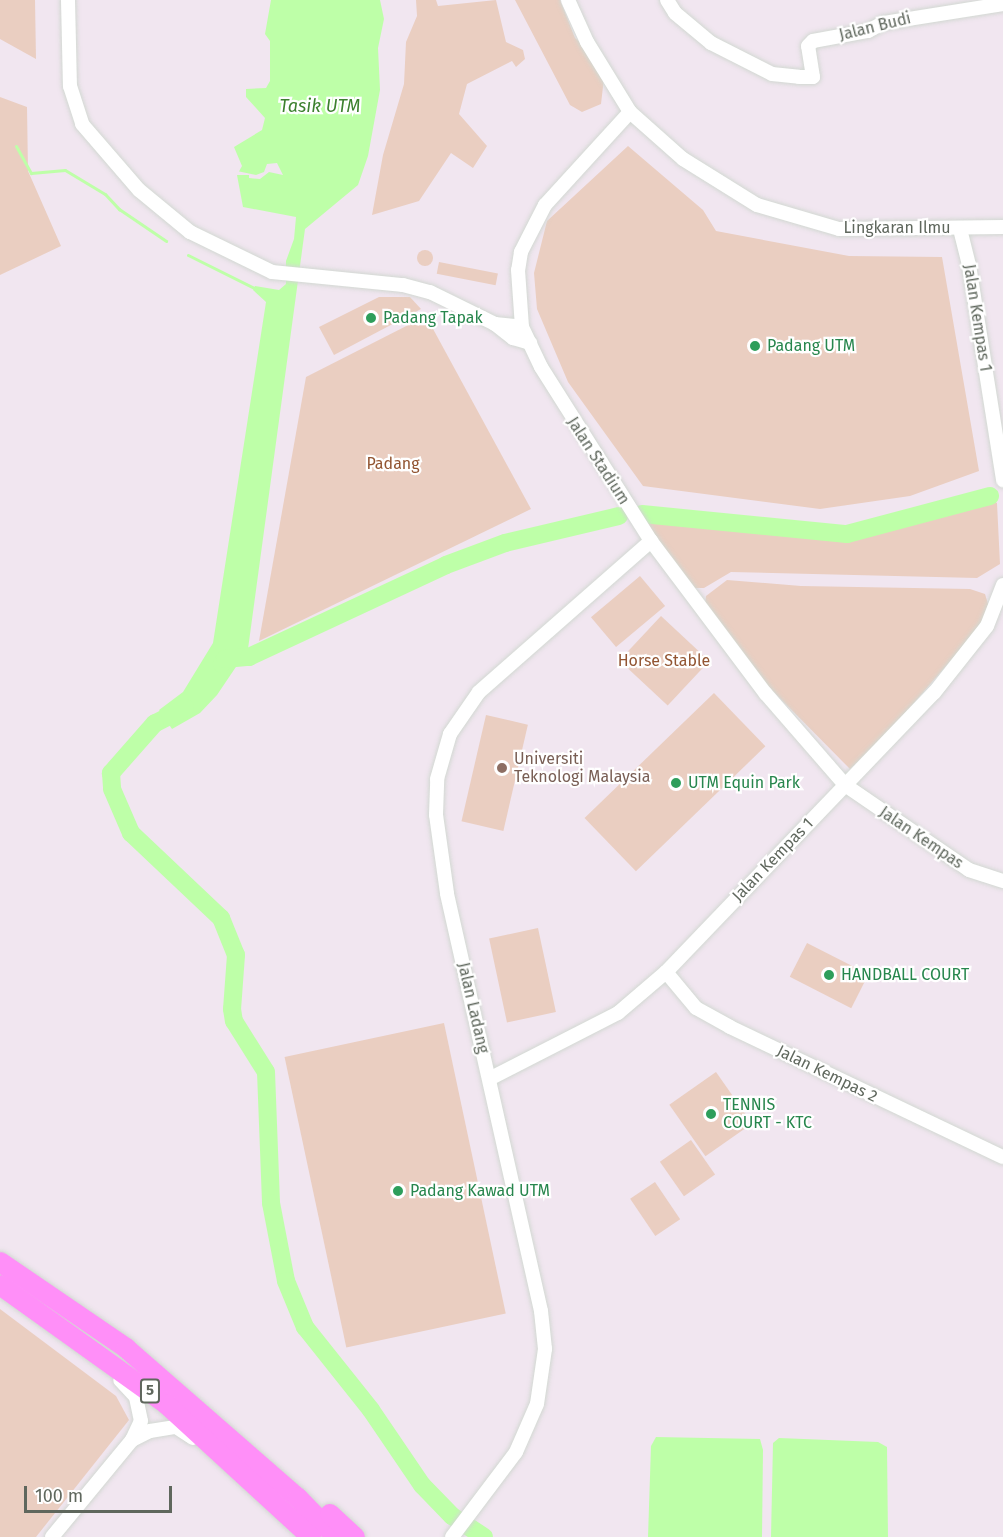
<!DOCTYPE html>
<style>
body{margin:0}
#map{position:relative;width:1003px;height:1537px;overflow:hidden;background:#f1e6f0;font-family:"Fira Sans",sans-serif}
div>[style]{position:absolute}
[style*='--x']{left:calc(var(--x)*1px);top:calc(var(--y)*1px);width:calc(var(--w)*1px);rotate:calc(var(--a)*1deg)}
.green>*{inset:0;background:#eacec1;transform-origin:0 0}
.round{border-radius:50%}
.water>*{inset:0;background:#beffa8}
.pier>*{inset:0;background:#f1e6f0}
.stream>*{height:3px;margin:-1.5px;padding:0 1.5px;transform-origin:1.5px;border-radius:1.5px;background:#beffa8}
.river>*{height:18px;margin:-9px;padding:0 9px;transform-origin:9px;border-radius:9px;background:#beffa8}
.roads{filter:drop-shadow(0 0 2px #d2d8d2) drop-shadow(0 0 2px #d2d8d2)}
.minor>*{height:14px;margin:-7px;padding:0 7px;transform-origin:7px;border-radius:7px;background:#fff}
.highway>*{height:20px;margin:-10px;padding:0 10px;transform-origin:10px;border-radius:10px;background:#ff8ff8}
.dots>*{width:16px;height:16px;translate:-50% -50%;box-sizing:border-box;border:3px solid #fff;border-radius:50%}
span{translate:-50% -50%;white-space:nowrap;text-align:center;line-height:1.15;-webkit-text-stroke:4.5px #fff;paint-order:stroke}
.shield-label span{padding:2px 4px;background:#fff;border:2px solid;border-radius:4px;-webkit-text-stroke-width:0}
.shield-label{font-size:15px;color:#5f675d;font-weight:700}
.street-label{font-size:16px;color:#5f675d}
.leisure-label{font-size:16px;color:#27864d}
.left{translate:0 -50%;text-align:left}
.park-label{font-size:16px;color:#925532}
.education-label{font-size:16px;color:#785e54}
.water-label{font-size:18px;color:#3c812e;font-style:italic}
.scale{position:absolute;left:24px;top:1486px;width:148px;height:27px;box-sizing:border-box;border:3px solid #5f675d;border-top:0;padding-left:8px;font-size:18px;line-height:21px;white-space:nowrap;color:#5f675d;-webkit-text-stroke:4px #fff;paint-order:stroke}
</style>
<div id="map">
<div class="green">
<i style="clip-path:polygon(0 0,35px 0,36px 59px,0 39px)"></i>
<i style="clip-path:polygon(416px 0,436px 0,438px 6px,496px 0,506px 42px,523px 50px,525px 59px,516px 67px,512px 61px,467px 84px,459px 114px,487px 146px,473px 168px,451px 153px,419px 201px,372px 215px,383px 155px,404px 84px,406px 42px,417px 16px)"></i>
<i style="clip-path:polygon(515px 0,560px 0,575px 38px,583px 45px,604px 78px,601px 104px,582px 112px,570px 105px)"></i>
<i style="clip-path:polygon(0 97px,27px 107px,28px 171px,61px 246px,0 275px)"></i>
<i style="clip-path:polygon(628px 146px,703px 210px,716px 231px,849px 256px,942px 257px,979px 471px,910px 496px,820px 509px,643px 486px,568px 382px,537px 309px,534px 273px,547px 221px)"></i>
<i class="round" style="left:417px;top:250px;width:16px;height:16px"></i>
<i style="left:439px;top:262px;width:60px;height:12px;rotate:11deg"></i>
<i style="clip-path:polygon(379px 297px,410px 297px,421px 309px,334px 355px,319px 327px)"></i>
<i style="clip-path:polygon(426px 316px,531px 509px,259px 641px,306px 377px)"></i>
<i style="clip-path:polygon(990px 499px,997px 503px,1000px 564px,977px 578px,731px 572px,704px 588px,695px 588px,640px 517px,849px 538px)"></i>
<i style="left:640px;top:576px;width:39px;height:64px;rotate:50deg"></i>
<i style="clip-path:polygon(727px 580px,801px 586px,970px 589px,985px 594px,989px 607px,977px 630px,893px 727px,850px 769px,763px 681px,705px 605px,706px 596px)"></i>
<i style="left:661px;top:616px;width:66px;height:61px;rotate:43deg"></i>
<i style="left:714px;top:693px;width:74px;height:180px;rotate:46deg"></i>
<i style="left:486px;top:715px;width:43px;height:109px;rotate:13deg"></i>
<i style="left:538px;top:928px;width:86px;height:50px;rotate:78deg"></i>
<i style="left:807px;top:943px;width:69px;height:38px;rotate:27deg"></i>
<i style="left:444px;top:1023px;width:297px;height:163px;rotate:78deg"></i>
<i style="left:716px;top:1072px;width:63px;height:57px;rotate:55deg"></i>
<i style="left:691px;top:1140px;width:42px;height:38px;rotate:55deg"></i>
<i style="left:655px;top:1182px;width:45px;height:30px;rotate:56deg"></i>
<i style="clip-path:polygon(0 1309px,116px 1396px,129px 1420px,36px 1537px,0 1537px)"></i>
</div>
<div class="water">
<i style="clip-path:polygon(271px 0,380px 0,384px 19px,378px 48px,380px 90px,368px 156px,358px 185px,305px 229px,248px 649px,217px 695px,200px 713px,172px 729px,159px 710px,183px 692px,213px 643px,266px 302px,253px 290px,255px 286px,279px 290px,286px 284px,286px 261px,294px 239px,296px 217px,243px 207px,237px 175px,242px 166px,234px 147px,262px 130px,265px 118px,246px 97px,246px 89px,266px 88px,270px 81px,270px 41px,265px 34px)"></i>
<i style="clip-path:polygon(656px 1437px,760px 1439px,763px 1450px,762px 1537px,648px 1537px,651px 1446px)"></i>
<i style="clip-path:polygon(779px 1438px,878px 1442px,887px 1447px,888px 1537px,771px 1537px,773px 1443px)"></i>
</div>
<div class="pier">
<i style="clip-path:polygon(277px 163px,283px 175px,269px 172px,260px 179px,249px 178px,249px 175px,237px 175px,237px 171px,256px 175px,264px 172px,267px 164px)"></i>
</div>
<div class="stream">
<i style="--x:16;--y:146;--w:31;--a:61"></i>
<i style="--x:31;--y:173;--w:34;--a:-5"></i>
<i style="--x:65;--y:170;--w:47;--a:31"></i>
<i style="--x:105;--y:194;--w:21;--a:47"></i>
<i style="--x:119;--y:209;--w:57;--a:34.2"></i>
<i style="--x:188;--y:255;--w:76;--a:26.6"></i>
</div>
<div class="river">
<i style="--x:642;--y:514;--w:206;--a:5.6"></i>
<i style="--x:847;--y:534;--w:148;--a:-14.9"></i>
<i style="--x:222;--y:664;--w:6;--a:-59"></i>
<i style="--x:225;--y:659;--w:24;--a:-5"></i>
<i style="--x:249;--y:657;--w:217;--a:-25"></i>
<i style="--x:446;--y:565;--w:63;--a:-20.4"></i>
<i style="--x:505;--y:543;--w:117;--a:-13.3"></i>
<i style="--x:185;--y:708;--w:34;--a:153"></i>
<i style="--x:155;--y:723;--w:67;--a:131.3"></i>
<i style="--x:111;--y:773;--w:16;--a:86"></i>
<i style="--x:112;--y:789;--w:48;--a:66.6"></i>
<i style="--x:131;--y:833;--w:124;--a:43.4"></i>
<i style="--x:221;--y:918;--w:40;--a:68"></i>
<i style="--x:236;--y:955;--w:54;--a:94.2"></i>
<i style="--x:232;--y:1009;--w:12;--a:81"></i>
<i style="--x:234;--y:1021;--w:60;--a:57.9"></i>
<i style="--x:266;--y:1072;--w:131;--a:87.8"></i>
<i style="--x:271;--y:1203;--w:79;--a:79.1"></i>
<i style="--x:286;--y:1281;--w:50;--a:67.6"></i>
<i style="--x:305;--y:1327;--w:106;--a:51.5"></i>
<i style="--x:371;--y:1410;--w:91;--a:55.8"></i>
<i style="--x:422;--y:1485;--w:43;--a:45.9"></i>
<i style="--x:452;--y:1516;--w:38;--a:33"></i>
</div>
<div class="roads">
<div class="minor">
<i style="--x:68;--y:0;--w:86;--a:88.7"></i>
<i style="--x:70;--y:86;--w:40;--a:72"></i>
<i style="--x:82;--y:124;--w:87;--a:49.2"></i>
<i style="--x:139;--y:190;--w:66;--a:39.5"></i>
<i style="--x:190;--y:232;--w:91;--a:26"></i>
<i style="--x:272;--y:272;--w:132;--a:5.7"></i>
<i style="--x:403;--y:285;--w:28;--a:15"></i>
<i style="--x:430;--y:292;--w:72;--a:26.2"></i>
<i style="--x:495;--y:324;--w:27;--a:6"></i>
<i style="--x:568;--y:0;--w:46;--a:65.7"></i>
<i style="--x:587;--y:42;--w:82;--a:58.4"></i>
<i style="--x:630;--y:112;--w:71;--a:41.6"></i>
<i style="--x:683;--y:159;--w:87;--a:31.9"></i>
<i style="--x:757;--y:205;--w:85;--a:16.3"></i>
<i style="--x:839;--y:229;--w:164;--a:-0.7"></i>
<i style="--x:667;--y:0;--w:15;--a:58"></i>
<i style="--x:675;--y:13;--w:47;--a:39.8"></i>
<i style="--x:711;--y:43;--w:68;--a:26.9"></i>
<i style="--x:772;--y:74;--w:27;--a:6"></i>
<i style="--x:799;--y:77;--w:14;--a:0"></i>
<i style="--x:813;--y:77;--w:31;--a:-99"></i>
<i style="--x:808;--y:46;--w:7;--a:-45"></i>
<i style="--x:813;--y:41;--w:56;--a:-10.3"></i>
<i style="--x:868;--y:31;--w:17;--a:-28"></i>
<i style="--x:883;--y:23;--w:121;--a:-9"></i>
<i style="--x:630;--y:112;--w:126;--a:132.4"></i>
<i style="--x:545;--y:205;--w:53;--a:117.1"></i>
<i style="--x:521;--y:252;--w:18;--a:99"></i>
<i style="--x:518;--y:270;--w:57;--a:86"></i>
<i style="--x:522;--y:327;--w:44;--a:64.6"></i>
<i style="--x:541;--y:367;--w:206;--a:57.7"></i>
<i style="--x:651;--y:541;--w:191;--a:53.1"></i>
<i style="--x:766;--y:694;--w:121;--a:49"></i>
<i style="--x:845;--y:785;--w:150;--a:34.4"></i>
<i style="--x:969;--y:870;--w:36;--a:18"></i>
<i style="--x:960;--y:229;--w:37;--a:76"></i>
<i style="--x:969;--y:265;--w:218;--a:81"></i>
<i style="--x:495;--y:324;--w:23;--a:38"></i>
<i style="--x:513;--y:338;--w:18;--a:16"></i>
<i style="--x:666;--y:972;--w:47;--a:50.2"></i>
<i style="--x:696;--y:1008;--w:39;--a:29"></i>
<i style="--x:730;--y:1027;--w:302;--a:25.5"></i>
<i style="--x:491;--y:1078;--w:143;--a:-27.1"></i>
<i style="--x:618;--y:1013;--w:63;--a:-40.5"></i>
<i style="--x:666;--y:972;--w:387;--a:-46.2"></i>
<i style="--x:934;--y:693;--w:85;--a:-51.7"></i>
<i style="--x:987;--y:626;--w:44;--a:-68.7"></i>
<i style="--x:132;--y:1440;--w:20;--a:-27"></i>
<i style="--x:150;--y:1431;--w:26;--a:-9"></i>
<i style="--x:176;--y:1427;--w:20;--a:33"></i>
<i style="--x:52;--y:1537;--w:126;--a:-50.5"></i>
<i style="--x:132;--y:1440;--w:21;--a:-65"></i>
<i style="--x:141;--y:1421;--w:25;--a:-102"></i>
<i style="--x:136;--y:1397;--w:23;--a:-133"></i>
<i style="--x:452;--y:1537;--w:106;--a:-53"></i>
<i style="--x:516;--y:1452;--w:52;--a:-66.4"></i>
<i style="--x:537;--y:1404;--w:56;--a:-81.7"></i>
<i style="--x:545;--y:1349;--w:38;--a:-96"></i>
<i style="--x:541;--y:1311;--w:428;--a:-102.7"></i>
<i style="--x:447;--y:893;--w:79;--a:-98"></i>
<i style="--x:436;--y:815;--w:36;--a:-88"></i>
<i style="--x:437;--y:779;--w:47;--a:-73.9"></i>
<i style="--x:450;--y:734;--w:51;--a:-55.4"></i>
<i style="--x:479;--y:692;--w:229;--a:-41.3"></i>
</div>
<div class="highway">
<i style="--x:0;--y:1262;--w:153;--a:34.3"></i>
<i style="--x:126;--y:1348;--w:228;--a:41.1"></i>
<i style="--x:298;--y:1498;--w:54;--a:45.7"></i>
<i style="--x:0;--y:1285;--w:204;--a:35.6"></i>
<i style="--x:166;--y:1404;--w:197;--a:42.5"></i>
<i style="--x:330;--y:1514;--w:34;--a:43"></i>
</div>
</div>
<div class="dots">
<i style="left:371px;top:318px;background:#2e9e5b"></i>
<i style="left:755px;top:346px;background:#2e9e5b"></i>
<i style="left:502px;top:768px;background:#8d6e63"></i>
<i style="left:676px;top:783px;background:#2e9e5b"></i>
<i style="left:829px;top:975px;background:#2e9e5b"></i>
<i style="left:711px;top:1114px;background:#2e9e5b"></i>
<i style="left:398px;top:1191px;background:#2e9e5b"></i>
</div>
<div class="shield-label">
<span style="left:150px;top:1391px">5</span>
</div>
<div class="street-label">
<span style="left:875px;top:27px;rotate:-14deg">Jalan Budi</span>
<span style="left:897px;top:228px">Lingkaran Ilmu</span>
<span style="left:977px;top:318px;rotate:81deg">Jalan Kempas 1</span>
<span style="left:598px;top:461px;rotate:57deg">Jalan Stadium</span>
<span style="left:921px;top:838px;rotate:34deg">Jalan Kempas</span>
<span style="left:773px;top:860px;rotate:-46deg">Jalan Kempas 1</span>
<span style="left:473px;top:1008px;rotate:77deg">Jalan Ladang</span>
<span style="left:827px;top:1074px;rotate:26deg">Jalan Kempas 2</span>
</div>
<div class="leisure-label">
<span class="left" style="left:383px;top:318px">Padang Tapak</span>
<span class="left" style="left:767px;top:346px">Padang UTM</span>
<span class="left" style="left:688px;top:783px">UTM Equin Park</span>
<span class="left" style="left:841px;top:975px">HANDBALL COURT</span>
<span class="left" style="left:723px;top:1114px">TENNIS<br>COURT - KTC</span>
<span class="left" style="left:410px;top:1191px">Padang Kawad UTM</span>
</div>
<div class="park-label">
<span style="left:393px;top:464px">Padang</span>
<span style="left:664px;top:661px">Horse Stable</span>
</div>
<div class="education-label">
<span class="left" style="left:514px;top:768px">Universiti<br>Teknologi Malaysia</span>
</div>
<div class="water-label">
<span style="left:320px;top:106px">Tasik UTM</span>
</div>
<div class="scale">100 m</div>
</div>
